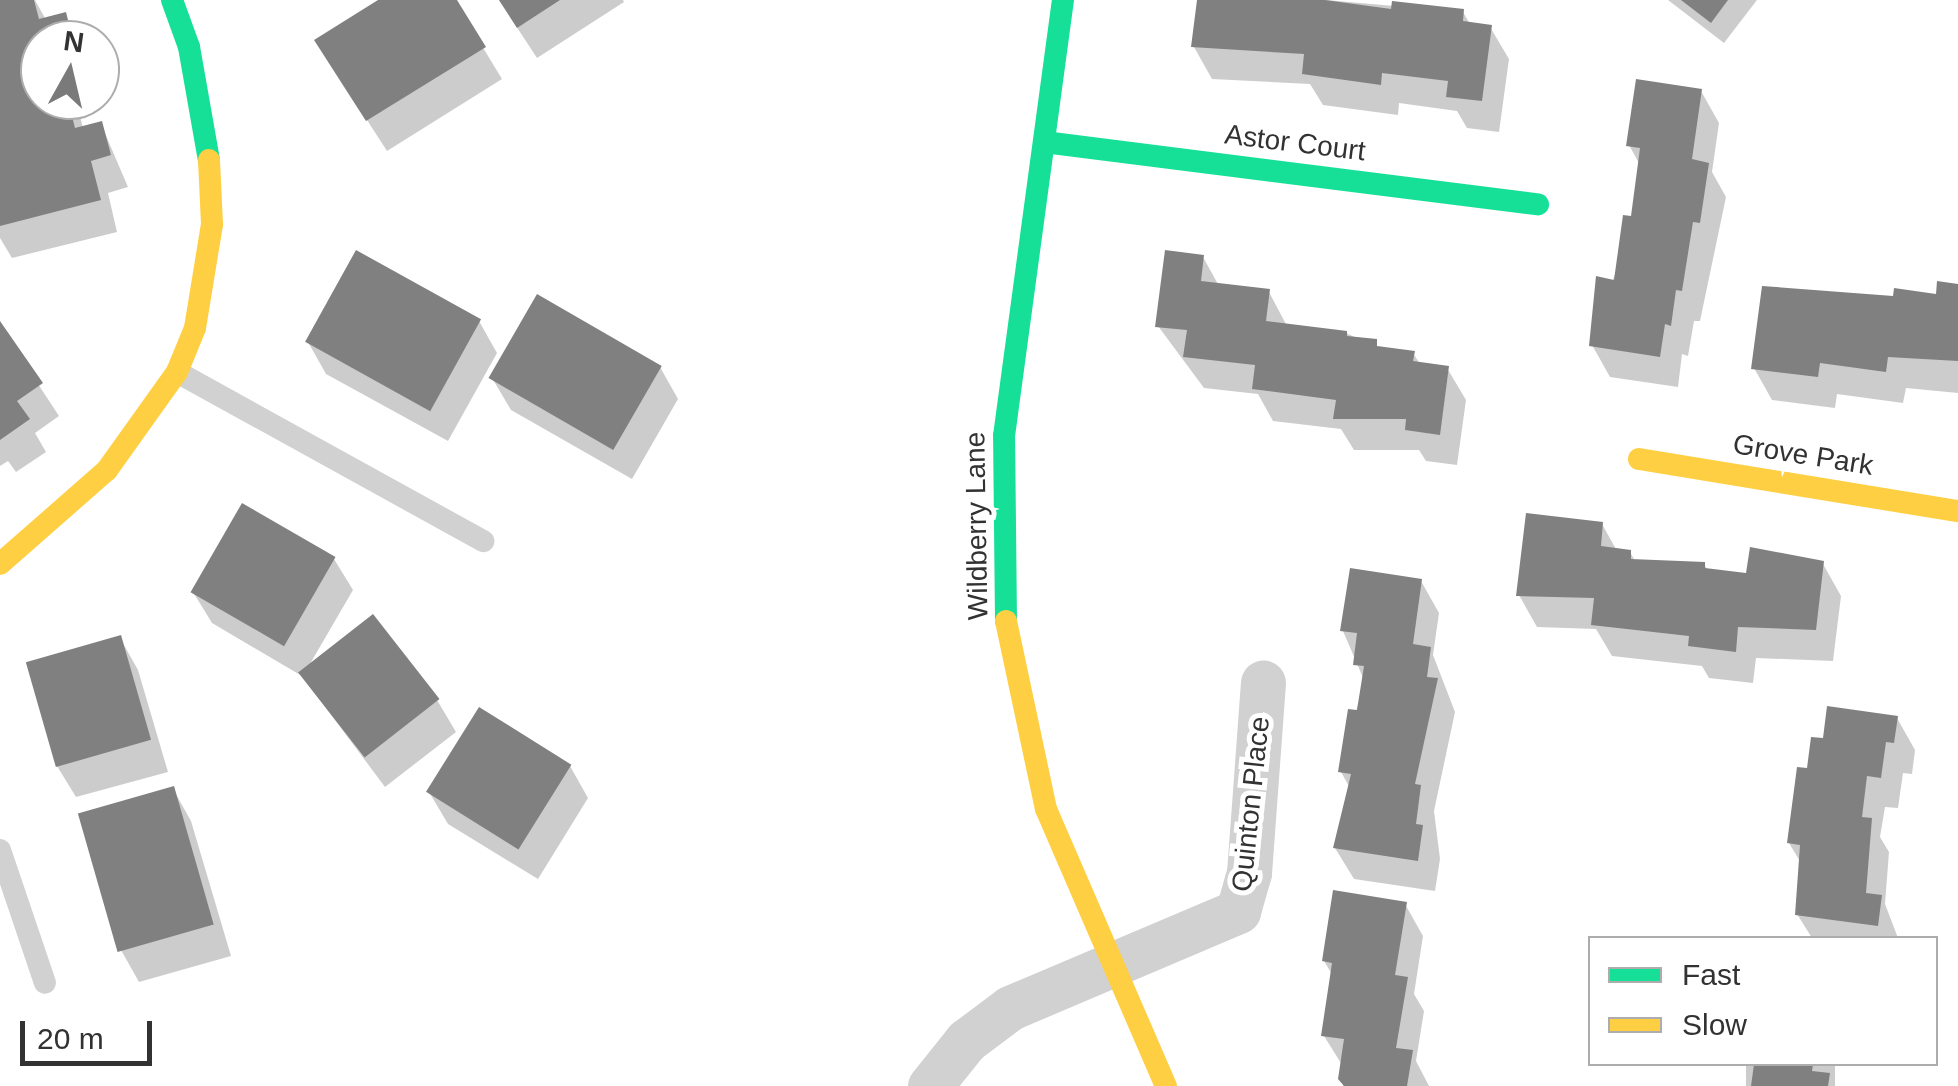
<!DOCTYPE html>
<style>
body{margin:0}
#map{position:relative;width:1958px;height:1086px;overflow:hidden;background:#fff;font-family:Helvetica,sans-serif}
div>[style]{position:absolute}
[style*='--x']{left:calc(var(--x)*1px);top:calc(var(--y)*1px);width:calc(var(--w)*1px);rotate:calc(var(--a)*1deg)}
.shadow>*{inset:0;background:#0003;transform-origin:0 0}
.building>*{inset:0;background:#808080;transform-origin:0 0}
.lane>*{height:22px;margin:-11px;padding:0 11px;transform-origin:11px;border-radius:11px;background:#d1d1d1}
.street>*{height:45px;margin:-22.5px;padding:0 22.5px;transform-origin:22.5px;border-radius:22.5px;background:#d1d1d1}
.fast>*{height:22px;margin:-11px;padding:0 11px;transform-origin:11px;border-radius:11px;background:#16e098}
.slow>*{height:22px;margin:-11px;padding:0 11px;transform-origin:11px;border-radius:11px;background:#ffcf43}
span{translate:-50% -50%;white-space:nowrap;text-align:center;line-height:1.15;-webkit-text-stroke:10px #fff;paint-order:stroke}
.street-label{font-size:28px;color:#323232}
.legend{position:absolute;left:1588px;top:936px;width:350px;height:130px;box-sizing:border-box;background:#fff;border:2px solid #adadad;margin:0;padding:12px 18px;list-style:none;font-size:30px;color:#323232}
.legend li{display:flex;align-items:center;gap:20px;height:50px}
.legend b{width:50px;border:2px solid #adadad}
.north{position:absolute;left:20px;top:20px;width:100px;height:100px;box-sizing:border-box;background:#fff;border:2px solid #adadad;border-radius:50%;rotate:8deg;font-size:28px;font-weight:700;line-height:40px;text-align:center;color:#323232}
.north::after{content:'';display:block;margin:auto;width:35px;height:45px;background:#7a7a7a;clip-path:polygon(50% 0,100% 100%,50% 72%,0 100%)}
.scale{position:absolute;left:20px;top:1021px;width:132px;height:45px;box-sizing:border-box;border:5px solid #323232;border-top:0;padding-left:12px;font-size:30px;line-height:35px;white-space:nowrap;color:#323232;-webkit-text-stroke:8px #fff;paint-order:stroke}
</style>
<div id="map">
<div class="shadow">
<i style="clip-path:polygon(35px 0,46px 20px,64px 15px,79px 40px,40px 40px,40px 100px,76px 100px,83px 128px,101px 124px,128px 187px,108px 193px,117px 232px,12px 258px,0 238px,0 1px)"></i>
<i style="clip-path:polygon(383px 0,454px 0,502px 79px,387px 151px,336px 72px)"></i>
<i style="clip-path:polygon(499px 0,623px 0,624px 2px,537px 58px)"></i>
<i style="clip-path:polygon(1200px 0,1326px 0,1463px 12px,1470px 24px,1490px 27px,1509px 59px,1499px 132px,1467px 128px,1457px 111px,1399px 103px,1398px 115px,1323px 105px,1310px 84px,1212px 79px,1194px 47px)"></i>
<i style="clip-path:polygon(1668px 0,1757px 0,1724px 43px)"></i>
<i style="clip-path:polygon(1701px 91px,1719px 123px,1712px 172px,1726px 197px,1700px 321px,1694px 321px,1688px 356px,1682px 354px,1678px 387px,1610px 377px,1592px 345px,1633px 218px,1640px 165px,1629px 145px)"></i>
<i style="clip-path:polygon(1203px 257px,1219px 286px,1269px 292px,1287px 326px,1346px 333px,1380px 349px,1413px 353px,1420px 364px,1447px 368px,1466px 400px,1457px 465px,1426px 461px,1419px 450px,1354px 450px,1341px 429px,1273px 421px,1258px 394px,1204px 388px,1158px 326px)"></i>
<i style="clip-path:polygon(1958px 287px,1958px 393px,1906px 388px,1903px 403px,1837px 394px,1835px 408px,1772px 400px,1754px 368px,1895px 298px,1938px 297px)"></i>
<i style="clip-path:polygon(479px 321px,497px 353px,448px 441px,326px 374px,308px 342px)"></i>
<i style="clip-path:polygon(0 326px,59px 416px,35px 433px,46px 452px,16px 472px,8px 461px,0 466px)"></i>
<i style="clip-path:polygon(660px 367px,678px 399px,632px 479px,511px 410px,492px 378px)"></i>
<i style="clip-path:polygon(1602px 524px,1617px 551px,1630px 552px,1635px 561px,1704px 564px,1708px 571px,1748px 576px,1823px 564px,1841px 596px,1833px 661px,1756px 658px,1753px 683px,1709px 678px,1702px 666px,1612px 656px,1596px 629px,1537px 627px,1519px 595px)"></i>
<i style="clip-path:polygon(334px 559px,353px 590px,307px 669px,437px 700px,456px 732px,385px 787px,302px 676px,212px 623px,193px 592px)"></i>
<i style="clip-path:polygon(1421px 581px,1439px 613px,1433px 655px,1455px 712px,1434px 811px,1440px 859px,1435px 891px,1354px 879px,1335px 848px,1350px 788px,1341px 772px,1364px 680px,1343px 631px)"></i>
<i style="clip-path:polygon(120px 638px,138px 670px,168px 772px,76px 797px,57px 766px)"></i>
<i style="clip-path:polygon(1897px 718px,1915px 750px,1912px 774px,1903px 773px,1898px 808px,1885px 807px,1880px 837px,1889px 852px,1885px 904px,1898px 938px,1812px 938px,1797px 914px,1801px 863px,1789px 843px,1809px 771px,1825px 741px)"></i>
<i style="clip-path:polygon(570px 766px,588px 798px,538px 879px,448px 824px,429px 792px)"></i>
<i style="clip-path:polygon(173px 789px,191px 821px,231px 956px,139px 982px,121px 950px)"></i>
<i style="clip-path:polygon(1405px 904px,1423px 936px,1414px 994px,1424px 1011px,1416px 1061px,1429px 1086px,1343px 1086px,1344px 1068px,1324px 1036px,1333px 976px,1324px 961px)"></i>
<i style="left:1746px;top:1064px;width:89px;height:24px"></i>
</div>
<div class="building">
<i style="clip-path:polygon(0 0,34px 0,39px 19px,66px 12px,73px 40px,40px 40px,40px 100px,68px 100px,75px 128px,102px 121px,111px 155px,91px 161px,101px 200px,0 226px)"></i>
<i style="clip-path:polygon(378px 0,457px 0,486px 47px,366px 121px,314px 40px)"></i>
<i style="clip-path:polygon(499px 0,560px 0,517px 28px)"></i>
<i style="clip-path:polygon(1197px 0,1325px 0,1391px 9px,1392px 1px,1464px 9px,1463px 21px,1492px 25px,1482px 101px,1446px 97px,1448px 81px,1382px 73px,1381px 85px,1302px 74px,1304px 54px,1191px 47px)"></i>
<i style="clip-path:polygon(1681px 0,1728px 0,1711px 23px)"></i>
<i style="clip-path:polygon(1636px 79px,1702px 89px,1692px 159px,1709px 163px,1700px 223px,1693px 222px,1682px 291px,1676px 290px,1671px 326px,1665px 324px,1660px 357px,1589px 346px,1596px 276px,1614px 280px,1623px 215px,1631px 216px,1640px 148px,1626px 146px)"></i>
<i style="left:356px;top:250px;width:143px;height:105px;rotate:29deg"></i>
<i style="clip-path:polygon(1165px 250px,1204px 255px,1201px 281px,1270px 289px,1266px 321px,1347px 331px,1347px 336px,1377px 339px,1377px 346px,1415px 351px,1413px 361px,1449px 366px,1440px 435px,1405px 430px,1406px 419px,1333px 419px,1336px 400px,1252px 389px,1255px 365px,1183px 357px,1187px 330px,1155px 327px)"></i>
<i style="clip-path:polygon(1937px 281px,1958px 284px,1958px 361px,1888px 357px,1886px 372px,1820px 363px,1818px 377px,1751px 369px,1762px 286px,1893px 296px,1894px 288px,1936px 294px)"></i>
<i style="left:537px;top:294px;width:144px;height:97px;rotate:30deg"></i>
<i style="clip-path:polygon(0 321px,43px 383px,17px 401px,30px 419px,0 440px)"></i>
<i style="left:242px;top:503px;width:108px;height:103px;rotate:30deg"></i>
<i style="clip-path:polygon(1526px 513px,1603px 522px,1601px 546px,1631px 550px,1631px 559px,1705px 562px,1705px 568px,1746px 573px,1750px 547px,1824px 561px,1816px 630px,1738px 627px,1736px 652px,1688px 646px,1689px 636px,1591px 625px,1594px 598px,1516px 596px)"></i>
<i style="clip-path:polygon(1350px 568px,1422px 579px,1413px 644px,1431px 647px,1427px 677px,1438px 678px,1415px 784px,1421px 785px,1416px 824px,1423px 825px,1418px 861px,1333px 848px,1351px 774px,1338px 772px,1348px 709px,1357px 710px,1364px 666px,1353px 665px,1357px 633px,1340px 631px)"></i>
<i style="left:373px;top:614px;width:108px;height:95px;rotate:52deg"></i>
<i style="left:121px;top:635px;width:109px;height:99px;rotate:74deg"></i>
<i style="clip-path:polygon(1827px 706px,1898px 716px,1894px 743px,1886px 742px,1881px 778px,1867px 776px,1862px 817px,1872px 818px,1866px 893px,1882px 895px,1878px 926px,1795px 915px,1800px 845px,1787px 843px,1797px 767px,1807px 768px,1811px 737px,1823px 738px)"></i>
<i style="left:479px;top:707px;width:109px;height:100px;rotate:32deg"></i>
<i style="left:174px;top:786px;width:144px;height:100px;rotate:74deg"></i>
<i style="clip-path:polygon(1333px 890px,1407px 902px,1395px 975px,1408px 977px,1396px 1048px,1413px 1050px,1407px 1086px,1344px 1086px,1338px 1079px,1344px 1039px,1321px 1036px,1332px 963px,1322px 961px)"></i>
<i style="clip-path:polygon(1754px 1064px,1813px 1064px,1812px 1071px,1830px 1073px,1828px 1086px,1751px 1086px)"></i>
</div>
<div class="lane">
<i style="--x:177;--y:372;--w:350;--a:28.9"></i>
<i style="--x:0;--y:850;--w:140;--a:71.3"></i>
</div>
<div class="street">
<i style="--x:930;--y:1086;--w:58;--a:-51.3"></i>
<i style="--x:966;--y:1041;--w:55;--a:-36.9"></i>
<i style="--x:1010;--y:1008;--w:248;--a:-23"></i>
<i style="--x:1238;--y:911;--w:40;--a:-74"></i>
<i style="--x:1249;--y:873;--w:191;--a:-85.8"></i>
</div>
<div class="fast">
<i style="--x:172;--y:0;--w:50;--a:70.1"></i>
<i style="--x:189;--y:47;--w:115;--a:80"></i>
<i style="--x:1044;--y:142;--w:498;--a:7.2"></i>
<i style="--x:1006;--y:621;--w:185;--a:-90.6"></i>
<i style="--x:1004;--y:436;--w:440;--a:-82.3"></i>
</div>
<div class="slow">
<i style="--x:1639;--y:459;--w:323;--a:9.3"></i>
<i style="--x:0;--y:564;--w:142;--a:-41.3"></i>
<i style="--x:107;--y:470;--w:120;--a:-54.5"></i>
<i style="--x:177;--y:372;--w:48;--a:-67.8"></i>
<i style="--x:195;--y:328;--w:105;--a:-80.7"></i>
<i style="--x:212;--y:224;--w:64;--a:-92.7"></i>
<i style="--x:1006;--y:621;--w:192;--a:78"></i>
<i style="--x:1046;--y:809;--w:302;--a:66.6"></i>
</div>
<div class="street-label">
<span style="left:1295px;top:143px;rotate:7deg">Astor Court</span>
<span style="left:1803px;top:455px;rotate:9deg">Grove Park</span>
<span style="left:977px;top:526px;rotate:-91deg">Wildberry Lane</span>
<span style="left:1251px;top:804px;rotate:-84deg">Quinton Place</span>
</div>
<ul class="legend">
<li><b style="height:12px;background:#16e098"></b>Fast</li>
<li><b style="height:12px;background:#ffcf43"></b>Slow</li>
</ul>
<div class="north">N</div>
<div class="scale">20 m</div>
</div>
